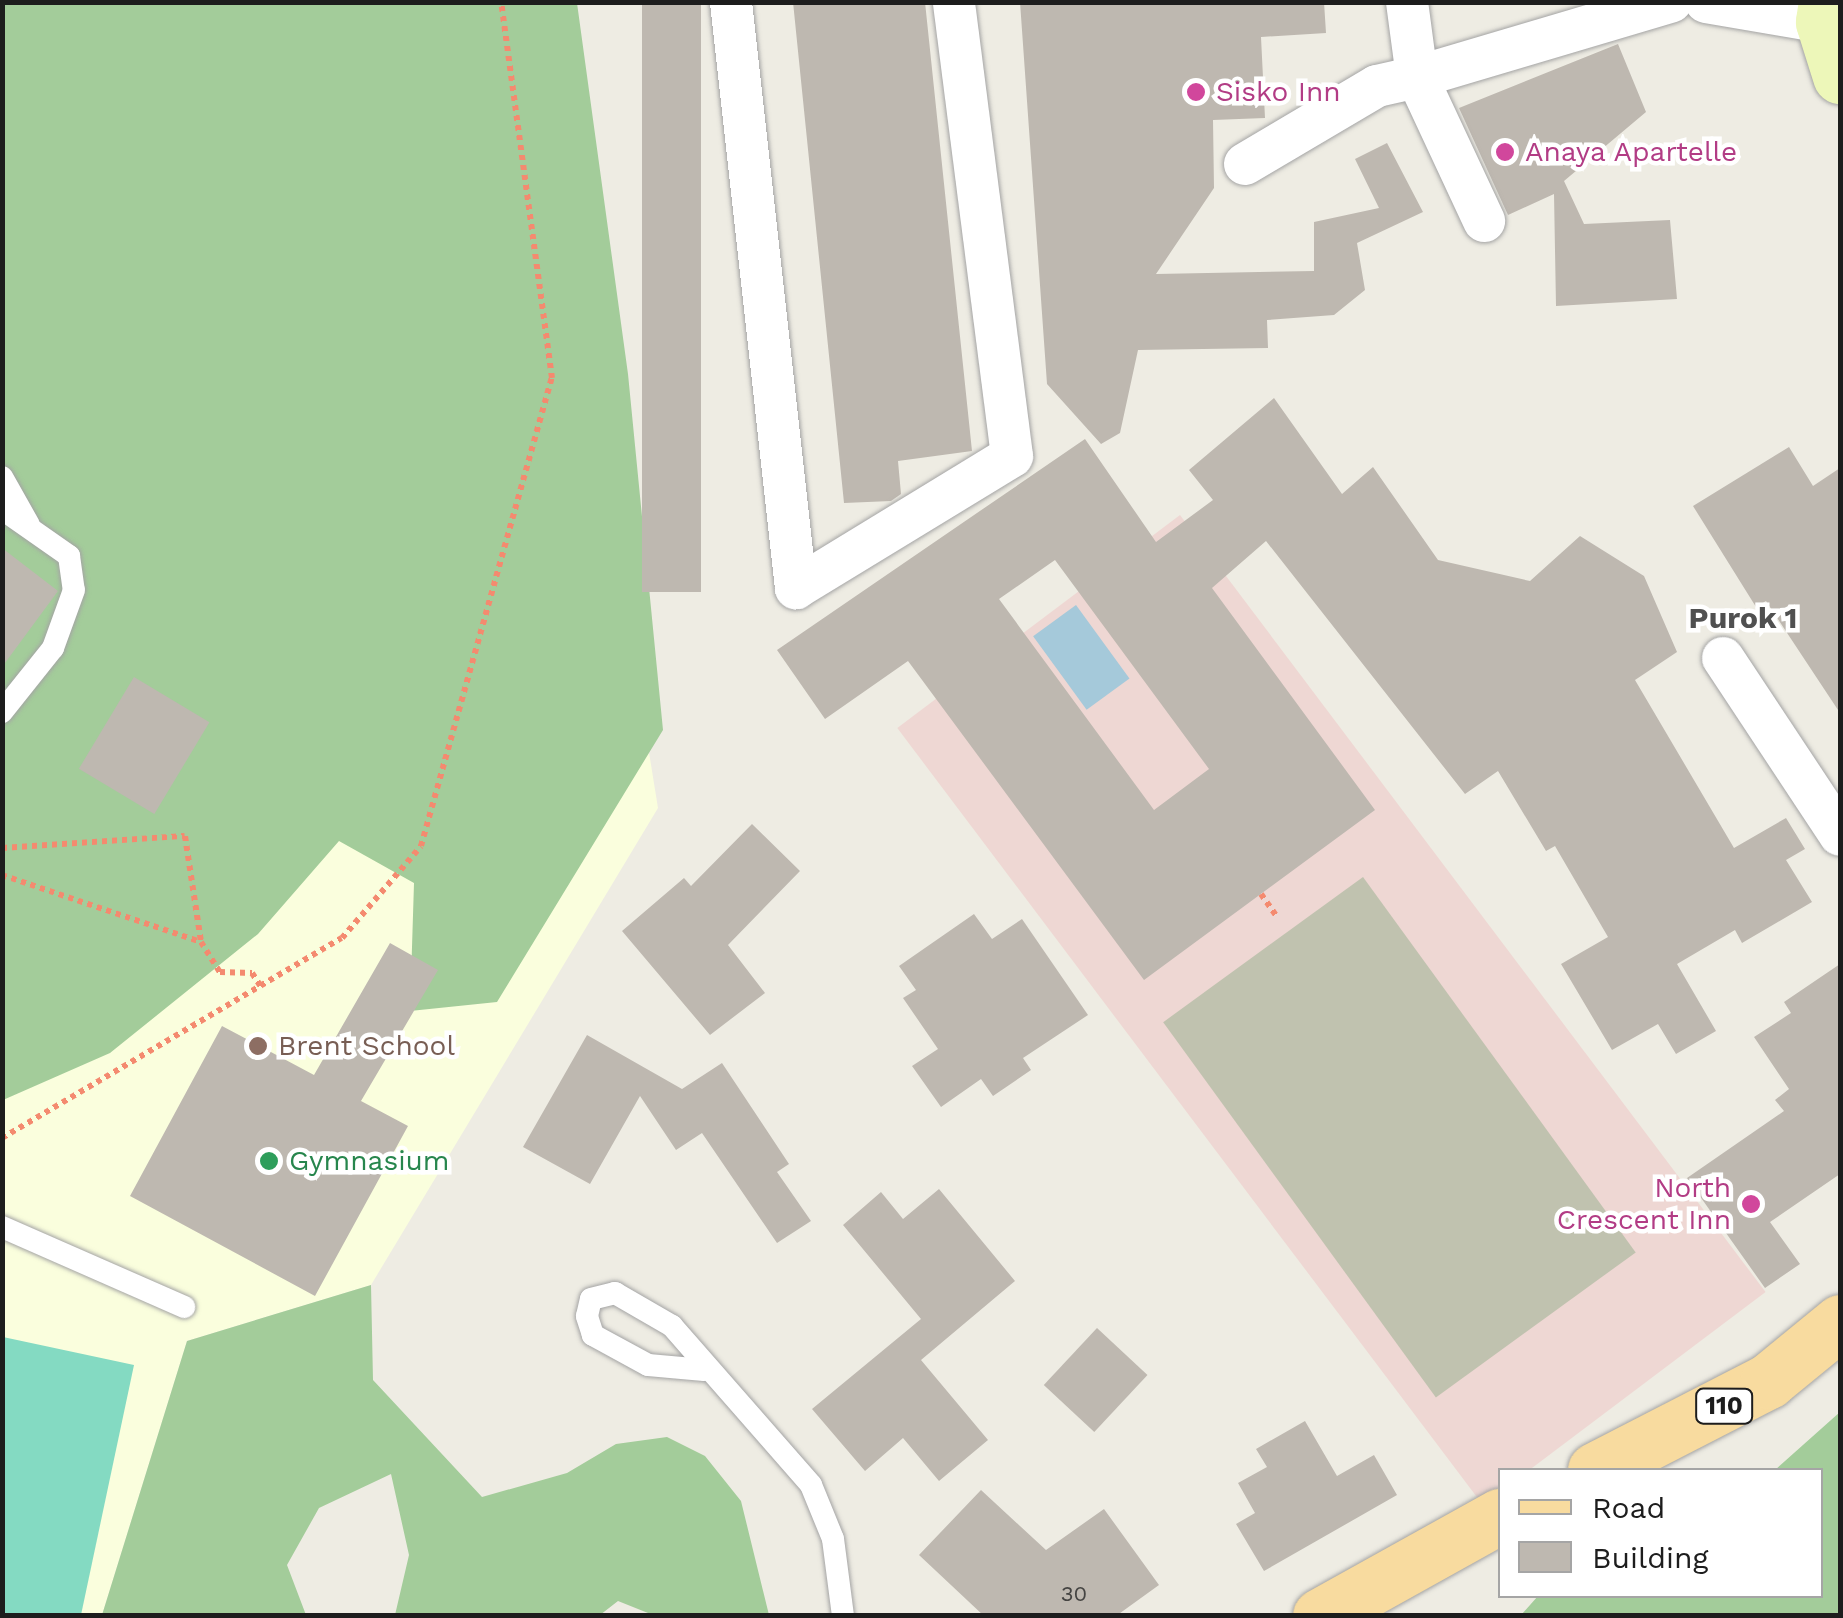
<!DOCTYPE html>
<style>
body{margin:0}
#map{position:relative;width:1843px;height:1618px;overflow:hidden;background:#eeece3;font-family:"Work Sans",sans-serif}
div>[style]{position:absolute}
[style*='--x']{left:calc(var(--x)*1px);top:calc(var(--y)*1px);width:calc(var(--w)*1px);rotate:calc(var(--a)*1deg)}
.commercial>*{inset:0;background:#eed7d3;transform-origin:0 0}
.education>*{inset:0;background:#fafedd}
.construction>*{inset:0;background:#c0c2af;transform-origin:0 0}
.forest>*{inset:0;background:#a3cc9a}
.pitch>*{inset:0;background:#84dac2}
.water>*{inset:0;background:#a5c9da;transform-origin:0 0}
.building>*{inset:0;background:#beb8b0;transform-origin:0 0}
.path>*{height:6px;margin-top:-3px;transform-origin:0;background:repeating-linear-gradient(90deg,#f48a6f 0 5px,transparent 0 10px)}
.roads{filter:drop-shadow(0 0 2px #a4a4a4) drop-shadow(0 0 2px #a4a4a4)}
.service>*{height:22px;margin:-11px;padding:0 11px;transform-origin:11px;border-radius:11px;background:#fff}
.minor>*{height:42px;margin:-21px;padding:0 21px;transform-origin:21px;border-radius:21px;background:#fff}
.secondary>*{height:55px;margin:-27.5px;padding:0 27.5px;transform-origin:27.5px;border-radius:27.5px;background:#edf7b9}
.primary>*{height:55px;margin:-27.5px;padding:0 27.5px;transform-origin:27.5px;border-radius:27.5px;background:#f8db9f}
.dots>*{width:28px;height:28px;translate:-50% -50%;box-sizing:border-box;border:5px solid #fff;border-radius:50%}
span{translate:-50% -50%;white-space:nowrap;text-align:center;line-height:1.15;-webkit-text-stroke:9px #fff;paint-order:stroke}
.number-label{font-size:22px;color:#454442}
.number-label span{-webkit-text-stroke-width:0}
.shield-label span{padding:2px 8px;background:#fff;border:2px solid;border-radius:8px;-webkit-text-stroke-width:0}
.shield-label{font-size:25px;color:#1d1d1d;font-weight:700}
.hotel-label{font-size:28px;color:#b23c85}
.left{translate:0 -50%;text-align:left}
.right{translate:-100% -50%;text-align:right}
.education-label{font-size:28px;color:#785e54}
.leisure-label{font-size:28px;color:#27864d}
.neighbourhood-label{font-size:30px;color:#505050;font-weight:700}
.frame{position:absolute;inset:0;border:5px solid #1d1d1d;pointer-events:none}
.legend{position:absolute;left:1498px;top:1468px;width:325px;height:130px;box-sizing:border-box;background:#fff;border:2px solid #a5a5a5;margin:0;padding:12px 18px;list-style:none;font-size:30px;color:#1d1d1d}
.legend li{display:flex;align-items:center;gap:20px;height:50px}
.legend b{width:50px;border:2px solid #a5a5a5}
</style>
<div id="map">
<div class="commercial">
<i style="left:1180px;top:515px;width:973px;height:354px;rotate:53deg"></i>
</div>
<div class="education">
<i style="clip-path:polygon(3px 3px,528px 3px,658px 808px,371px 1285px,187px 1341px,102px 1615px,3px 1616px)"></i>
</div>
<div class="construction">
<i style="left:1363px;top:877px;width:464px;height:247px;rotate:54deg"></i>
</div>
<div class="forest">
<i style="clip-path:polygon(3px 3px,577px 3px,628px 374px,663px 730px,497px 1002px,410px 1011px,414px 883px,339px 841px,258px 934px,110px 1053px,3px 1100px)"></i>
<i style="clip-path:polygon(371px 1285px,373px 1380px,482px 1497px,567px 1473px,616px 1444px,667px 1437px,705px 1456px,741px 1501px,769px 1615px,653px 1615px,618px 1601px,600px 1615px,395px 1615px,409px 1555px,391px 1474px,319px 1508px,287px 1565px,306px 1615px,102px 1615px,187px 1341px)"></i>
<i style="clip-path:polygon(1840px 1412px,1840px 1615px,1521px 1615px,1538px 1596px,1820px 1596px,1820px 1470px,1775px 1470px)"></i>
</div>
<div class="pitch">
<i style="clip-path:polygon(3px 1337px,134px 1365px,81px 1615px,3px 1615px)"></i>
</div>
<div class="water">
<i style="left:1076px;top:605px;width:91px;height:53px;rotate:54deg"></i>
</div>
<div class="building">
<i style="left:642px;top:2px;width:59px;height:590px"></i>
<i style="clip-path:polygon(793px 2px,925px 2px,972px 451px,898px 461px,901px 494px,891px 501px,844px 503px)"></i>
<i style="clip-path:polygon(1020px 2px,1324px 2px,1326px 33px,1261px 37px,1265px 118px,1213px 120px,1214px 188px,1156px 274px,1314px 271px,1314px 222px,1379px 208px,1355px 159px,1387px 143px,1423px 212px,1357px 243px,1365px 290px,1334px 315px,1267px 320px,1268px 348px,1138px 350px,1120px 433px,1101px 444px,1047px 384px)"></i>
<i style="clip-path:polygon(1618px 44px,1646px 112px,1564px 181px,1584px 224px,1670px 220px,1677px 299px,1556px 306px,1554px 194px,1508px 215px,1459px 108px)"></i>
<i style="clip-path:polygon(evenodd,1274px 398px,1342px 494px,1373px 467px,1438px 560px,1530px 581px,1580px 536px,1644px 576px,1677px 652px,1635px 680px,1734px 848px,1786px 818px,1805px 849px,1786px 860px,1812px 902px,1742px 943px,1735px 930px,1677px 964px,1716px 1031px,1676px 1054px,1658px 1024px,1612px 1050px,1561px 964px,1608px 937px,1555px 846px,1546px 851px,1498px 771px,1465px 794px,1266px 541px,1212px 588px,1375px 810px,1144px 980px,908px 661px,825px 719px,777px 650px,1085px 439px,1156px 542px,1213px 500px,1189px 470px,1274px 398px,1055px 560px,1209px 769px,1154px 810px,999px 599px,1055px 560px)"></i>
<i style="clip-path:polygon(1789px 447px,1813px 486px,1840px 468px,1840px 713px,1766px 601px,1756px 607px,1693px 506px)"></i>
<i style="clip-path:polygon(2px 548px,58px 591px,2px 667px)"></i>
<i style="left:134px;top:677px;width:88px;height:107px;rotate:31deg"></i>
<i style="clip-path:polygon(752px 824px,800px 871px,728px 945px,765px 993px,710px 1035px,622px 931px,684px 878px,691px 886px)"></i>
<i style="clip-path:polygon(974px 914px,992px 939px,1022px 919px,1088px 1015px,1023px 1058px,1031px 1070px,993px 1096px,981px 1079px,941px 1107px,912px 1066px,938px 1049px,903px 998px,916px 990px,899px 966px)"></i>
<i style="clip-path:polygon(390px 943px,438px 970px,361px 1101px,408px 1126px,315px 1296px,130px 1196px,222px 1026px,314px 1075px)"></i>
<i style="clip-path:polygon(1840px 964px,1840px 1174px,1770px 1222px,1800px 1264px,1765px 1288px,1687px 1178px,1784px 1111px,1775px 1100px,1789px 1089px,1754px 1037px,1791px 1013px,1784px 1002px)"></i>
<i style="clip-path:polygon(587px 1035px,682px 1089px,722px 1063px,789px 1164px,777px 1172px,811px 1221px,777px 1243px,702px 1133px,676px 1150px,640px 1096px,590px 1184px,523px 1147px)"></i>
<i style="clip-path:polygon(939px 1189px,1015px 1281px,921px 1360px,988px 1440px,939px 1481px,903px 1438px,865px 1471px,812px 1409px,921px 1319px,843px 1225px,881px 1192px,903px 1219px)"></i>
<i style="left:1097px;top:1328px;width:69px;height:78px;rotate:43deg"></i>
<i style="clip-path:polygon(1305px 1421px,1337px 1476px,1374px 1455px,1397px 1495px,1264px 1571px,1236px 1524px,1255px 1513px,1238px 1483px,1267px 1467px,1256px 1449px)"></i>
<i style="clip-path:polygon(981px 1490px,1046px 1550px,1104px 1509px,1159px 1585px,1116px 1616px,984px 1616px,919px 1555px)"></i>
</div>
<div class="path">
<i style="--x:2;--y:848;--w:183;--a:-3.8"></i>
<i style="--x:185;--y:836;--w:107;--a:81.4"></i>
<i style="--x:2;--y:875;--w:210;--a:18.6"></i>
<i style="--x:201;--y:942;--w:36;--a:58"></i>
<i style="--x:220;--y:972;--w:32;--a:2"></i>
<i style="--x:252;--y:973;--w:17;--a:57"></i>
<i style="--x:1261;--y:894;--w:28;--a:55"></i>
<i style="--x:2;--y:1138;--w:394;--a:-30.5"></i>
<i style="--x:342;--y:938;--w:121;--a:-49.3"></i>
<i style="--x:421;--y:846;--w:486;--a:-74.4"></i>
<i style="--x:552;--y:378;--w:379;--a:-97.7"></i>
</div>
<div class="roads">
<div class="service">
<i style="--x:2;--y:477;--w:55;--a:60.6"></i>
<i style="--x:2;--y:509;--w:82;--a:35"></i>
<i style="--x:69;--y:556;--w:34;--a:82"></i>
<i style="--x:74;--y:590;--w:62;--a:109.9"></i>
<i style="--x:53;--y:648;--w:82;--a:128.6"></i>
<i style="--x:2;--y:1227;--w:199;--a:23.7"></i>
<i style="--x:704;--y:1370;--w:56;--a:-174.9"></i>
<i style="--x:648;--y:1365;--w:63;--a:-151.4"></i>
<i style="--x:593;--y:1335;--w:20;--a:-108"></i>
<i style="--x:587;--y:1316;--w:17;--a:-77"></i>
<i style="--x:591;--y:1299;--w:25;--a:-14"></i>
<i style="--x:615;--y:1293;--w:66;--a:30.1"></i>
<i style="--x:672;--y:1326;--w:211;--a:48.8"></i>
<i style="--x:811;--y:1485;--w:58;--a:67.8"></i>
<i style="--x:833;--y:1539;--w:78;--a:82.6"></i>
</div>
<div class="minor">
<i style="--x:731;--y:2;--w:590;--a:83.67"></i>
<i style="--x:796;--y:588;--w:253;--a:-31.4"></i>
<i style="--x:1012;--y:456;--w:458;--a:-97.3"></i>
<i style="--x:1407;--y:2;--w:76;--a:82.4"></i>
<i style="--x:1417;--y:77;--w:265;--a:-16.5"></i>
<i style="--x:1706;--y:2;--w:119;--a:9.7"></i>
<i style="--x:1245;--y:164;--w:153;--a:-30.6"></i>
<i style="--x:1377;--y:86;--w:41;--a:-12.7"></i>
<i style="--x:1417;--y:77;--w:159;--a:65"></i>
<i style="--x:1723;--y:658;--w:212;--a:56.5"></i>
</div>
<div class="secondary">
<i style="--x:1826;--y:2;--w:20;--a:99"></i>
<i style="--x:1823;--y:22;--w:57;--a:72.5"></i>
</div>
<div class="primary">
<i style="--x:1595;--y:1470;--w:195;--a:-27.2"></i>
<i style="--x:1768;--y:1381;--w:93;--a:-39.3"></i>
<i style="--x:1320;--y:1616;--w:206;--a:-29.1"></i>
</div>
</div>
<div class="dots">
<i style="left:1196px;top:92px;background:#d1479c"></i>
<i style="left:1505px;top:152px;background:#d1479c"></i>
<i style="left:258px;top:1046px;background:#8d6e63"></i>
<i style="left:269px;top:1161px;background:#2e9e5b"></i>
<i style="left:1751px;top:1204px;background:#d1479c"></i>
</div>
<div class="number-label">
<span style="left:1074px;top:1594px">30</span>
</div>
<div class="shield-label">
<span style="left:1724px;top:1406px">110</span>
</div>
<div class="hotel-label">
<span class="left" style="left:1216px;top:92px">Sisko Inn</span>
<span class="left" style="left:1525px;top:152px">Anaya Apartelle</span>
<span class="right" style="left:1731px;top:1204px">North<br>Crescent Inn</span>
</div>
<div class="education-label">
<span class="left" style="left:278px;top:1046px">Brent School</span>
</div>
<div class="leisure-label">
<span class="left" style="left:289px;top:1161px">Gymnasium</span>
</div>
<div class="neighbourhood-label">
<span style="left:1743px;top:618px">Purok 1</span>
</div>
<div class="frame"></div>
<ul class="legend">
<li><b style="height:12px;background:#f8db9f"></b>Road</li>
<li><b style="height:28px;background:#beb8b0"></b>Building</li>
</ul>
</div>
